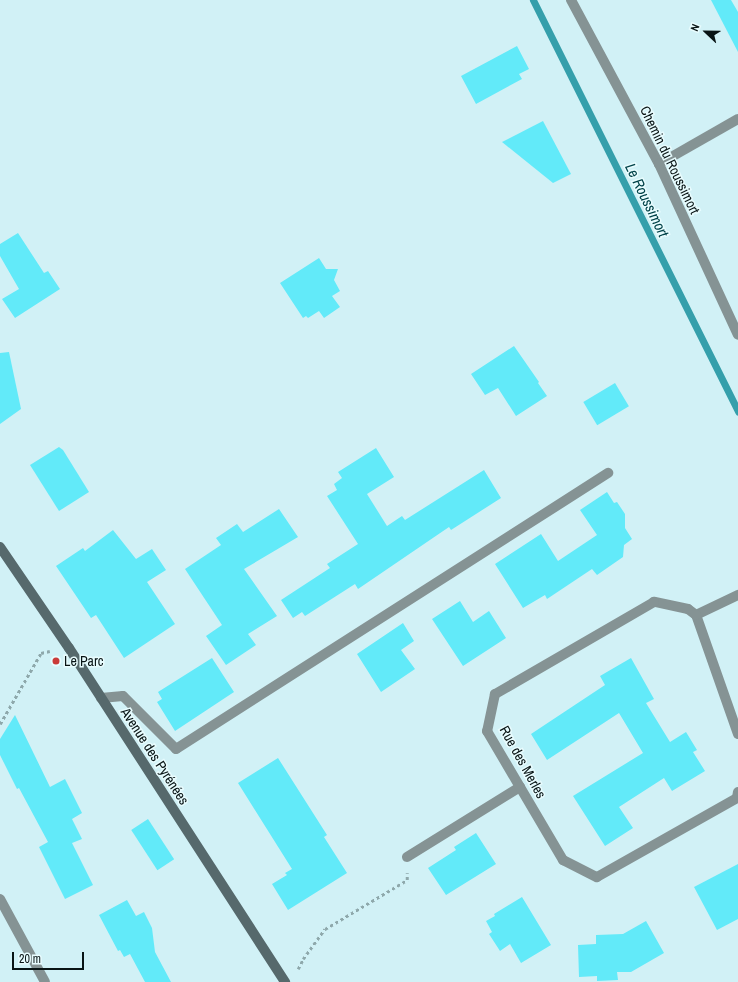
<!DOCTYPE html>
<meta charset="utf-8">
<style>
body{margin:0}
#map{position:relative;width:738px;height:982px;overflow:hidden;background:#d1f1f6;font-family:"Archivo Narrow",sans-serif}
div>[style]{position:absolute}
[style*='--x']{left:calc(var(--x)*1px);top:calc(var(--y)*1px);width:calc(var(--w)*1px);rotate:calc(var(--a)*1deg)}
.stream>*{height:7px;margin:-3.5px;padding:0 3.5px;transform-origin:3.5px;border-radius:3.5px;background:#359fab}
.building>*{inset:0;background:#62eaf9;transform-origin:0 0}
.path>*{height:2.5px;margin-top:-1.25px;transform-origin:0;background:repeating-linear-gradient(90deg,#8ea8ab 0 3px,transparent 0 6px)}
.service>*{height:10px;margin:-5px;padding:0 5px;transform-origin:5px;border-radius:5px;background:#859394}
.minor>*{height:10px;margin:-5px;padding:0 5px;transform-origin:5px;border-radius:5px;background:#859394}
.secondary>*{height:10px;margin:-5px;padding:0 5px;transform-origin:5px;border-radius:5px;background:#56696c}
.dots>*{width:11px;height:11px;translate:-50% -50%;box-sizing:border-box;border:2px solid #e8fcfe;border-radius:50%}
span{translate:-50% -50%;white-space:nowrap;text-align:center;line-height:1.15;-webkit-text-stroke:3px #e8fcfe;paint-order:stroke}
.street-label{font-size:14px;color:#081415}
.poi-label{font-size:14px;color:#081415}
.left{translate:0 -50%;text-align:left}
.water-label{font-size:15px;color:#004248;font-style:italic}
.north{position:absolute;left:686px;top:12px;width:40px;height:40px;-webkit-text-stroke:3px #e8fcfe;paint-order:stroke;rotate:292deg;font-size:11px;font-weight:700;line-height:16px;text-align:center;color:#081415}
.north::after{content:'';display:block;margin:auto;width:14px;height:18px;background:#081415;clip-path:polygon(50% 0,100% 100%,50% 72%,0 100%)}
.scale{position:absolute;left:12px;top:952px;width:72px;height:18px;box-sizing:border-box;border:2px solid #081415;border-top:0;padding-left:5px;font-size:12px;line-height:14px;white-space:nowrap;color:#081415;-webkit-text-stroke:3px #e8fcfe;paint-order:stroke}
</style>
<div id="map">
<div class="stream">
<i style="--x:533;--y:0;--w:460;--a:63.5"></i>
</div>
<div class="building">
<i style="clip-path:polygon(711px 0,731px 0,738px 12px,738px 52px)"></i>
<i style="clip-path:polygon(517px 46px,529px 69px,519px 74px,522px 79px,476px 104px,461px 76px)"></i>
<i style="clip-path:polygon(543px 121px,571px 174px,553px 183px,502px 142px)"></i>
<i style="clip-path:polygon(18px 233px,44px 273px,48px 271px,60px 289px,15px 318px,2px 299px,19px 289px,0 256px,0 244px)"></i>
<i style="clip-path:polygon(319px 258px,326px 269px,338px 269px,334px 280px,340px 291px,332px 296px,340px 307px,324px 318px,319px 311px,308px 318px,306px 316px,303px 318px,280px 283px)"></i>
<i style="clip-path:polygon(514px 346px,539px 382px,538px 383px,547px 396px,516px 416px,498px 388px,485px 395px,471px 374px)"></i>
<i style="clip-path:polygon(9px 352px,21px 409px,0 424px,0 353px)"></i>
<i style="left:615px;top:383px;width:27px;height:37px;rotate:59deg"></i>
<i style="clip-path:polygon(59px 447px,63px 450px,89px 492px,59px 511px,30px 465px)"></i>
<i style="clip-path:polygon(376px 448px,394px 477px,367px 494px,387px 526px,402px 516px,405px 520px,484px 470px,501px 498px,451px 530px,449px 527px,358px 589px,355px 584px,305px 616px,302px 612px,293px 618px,281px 600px,330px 568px,327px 564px,358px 544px,327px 496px,337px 490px,334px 484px,342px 478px,338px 472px)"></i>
<i style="clip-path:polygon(607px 492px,614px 503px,617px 502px,625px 514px,625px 528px,632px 539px,624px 545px,623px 557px,597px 575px,592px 569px,547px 599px,545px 595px,523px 608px,495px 564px,541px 534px,558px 561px,597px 535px,580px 510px)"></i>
<i style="clip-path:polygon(279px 509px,298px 537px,244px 569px,277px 616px,248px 634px,256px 645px,226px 665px,206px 636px,222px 625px,185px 569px,221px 545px,216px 538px,237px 524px,243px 532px)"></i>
<i style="clip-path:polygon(113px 530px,136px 559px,152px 549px,166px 570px,147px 582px,175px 624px,124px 658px,96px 615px,91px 618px,56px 566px,83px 548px,85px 551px)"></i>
<i style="clip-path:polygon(460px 601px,473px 622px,489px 611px,506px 638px,463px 666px,432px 619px)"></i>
<i style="clip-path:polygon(403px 623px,414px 641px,401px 650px,415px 669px,381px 692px,357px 654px)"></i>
<i style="clip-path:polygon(212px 658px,234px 692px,175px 731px,157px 702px,162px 699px,158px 692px)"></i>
<i style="clip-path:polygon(631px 658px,654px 699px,646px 703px,670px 742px,686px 732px,697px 750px,693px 752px,705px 771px,672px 791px,664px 778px,619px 807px,633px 828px,605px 846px,573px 796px,643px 753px,619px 713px,547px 760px,531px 734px,605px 685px,600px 676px)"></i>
<i style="clip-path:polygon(15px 715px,50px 787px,65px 779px,82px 813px,72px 819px,82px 839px,72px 843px,93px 885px,65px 899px,39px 847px,48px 842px,19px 788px,17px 789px,0 755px,0 739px)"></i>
<i style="clip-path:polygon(278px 758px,327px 835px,324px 837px,347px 873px,288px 910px,272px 884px,287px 875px,285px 873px,292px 869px,238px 783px)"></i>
<i style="left:148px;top:819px;width:48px;height:20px;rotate:57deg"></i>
<i style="clip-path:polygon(476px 833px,496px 864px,446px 895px,428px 868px,456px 850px,454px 847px)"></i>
<i style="clip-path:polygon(738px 864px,738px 919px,717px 930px,694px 887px)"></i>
<i style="clip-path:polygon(522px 897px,551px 945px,521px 963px,510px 944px,500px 951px,489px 934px,492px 932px,486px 921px,495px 916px,494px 914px)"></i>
<i style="clip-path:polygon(127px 900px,136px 916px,144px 912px,152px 928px,155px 952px,171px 982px,145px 982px,130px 954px,124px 957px,120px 950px,118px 951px,99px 915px)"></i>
<i style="clip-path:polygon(646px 921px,664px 953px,631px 972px,617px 972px,618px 980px,597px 981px,597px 976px,579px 977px,578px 945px,596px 944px,596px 935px,623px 934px)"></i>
</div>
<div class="path">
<i style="--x:0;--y:724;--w:82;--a:-60"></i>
<i style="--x:41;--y:653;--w:9;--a:-13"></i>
<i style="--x:298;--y:969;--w:11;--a:-63"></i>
<i style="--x:303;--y:959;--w:37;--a:-54"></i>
<i style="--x:325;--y:929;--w:96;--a:-30.9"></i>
<i style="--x:407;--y:880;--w:7;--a:-90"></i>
</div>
<div class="service">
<i style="--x:101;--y:698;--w:22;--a:-5"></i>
<i style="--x:123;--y:696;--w:75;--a:45"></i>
<i style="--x:176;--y:749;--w:513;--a:-32.57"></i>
<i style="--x:407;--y:857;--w:133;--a:-31.8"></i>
</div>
<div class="minor">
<i style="--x:571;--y:0;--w:186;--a:61.8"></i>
<i style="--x:659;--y:164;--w:188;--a:65.2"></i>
<i style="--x:659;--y:164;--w:91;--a:-29.7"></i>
<i style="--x:696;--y:615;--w:47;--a:-25.5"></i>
<i style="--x:738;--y:734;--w:126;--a:-109.4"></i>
<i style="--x:696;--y:615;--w:10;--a:-143"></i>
<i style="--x:688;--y:609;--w:35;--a:-168"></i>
<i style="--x:654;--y:602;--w:184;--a:149.9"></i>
<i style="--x:495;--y:694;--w:38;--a:102"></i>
<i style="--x:487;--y:731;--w:150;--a:59.5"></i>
<i style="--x:563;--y:860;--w:38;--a:27"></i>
<i style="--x:597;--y:877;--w:161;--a:-29.4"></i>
<i style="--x:737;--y:798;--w:6;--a:-81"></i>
<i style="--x:0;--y:899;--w:94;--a:61.5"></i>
</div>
<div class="secondary">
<i style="--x:0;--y:547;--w:122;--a:55.7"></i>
<i style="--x:69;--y:648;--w:398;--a:57.1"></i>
</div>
<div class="dots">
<i style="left:56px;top:661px;background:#ca3b39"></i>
</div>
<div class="street-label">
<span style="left:670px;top:160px;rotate:64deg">Chemin du Roussimort</span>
<span style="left:155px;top:756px;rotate:57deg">Avenue des Pyrénées</span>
<span style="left:523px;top:762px;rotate:61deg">Rue des Merles</span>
</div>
<div class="poi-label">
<span class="left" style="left:64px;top:661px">Le Parc</span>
</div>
<div class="water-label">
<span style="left:647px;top:200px;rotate:64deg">Le Roussimort</span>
</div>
<div class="north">N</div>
<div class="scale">20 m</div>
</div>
